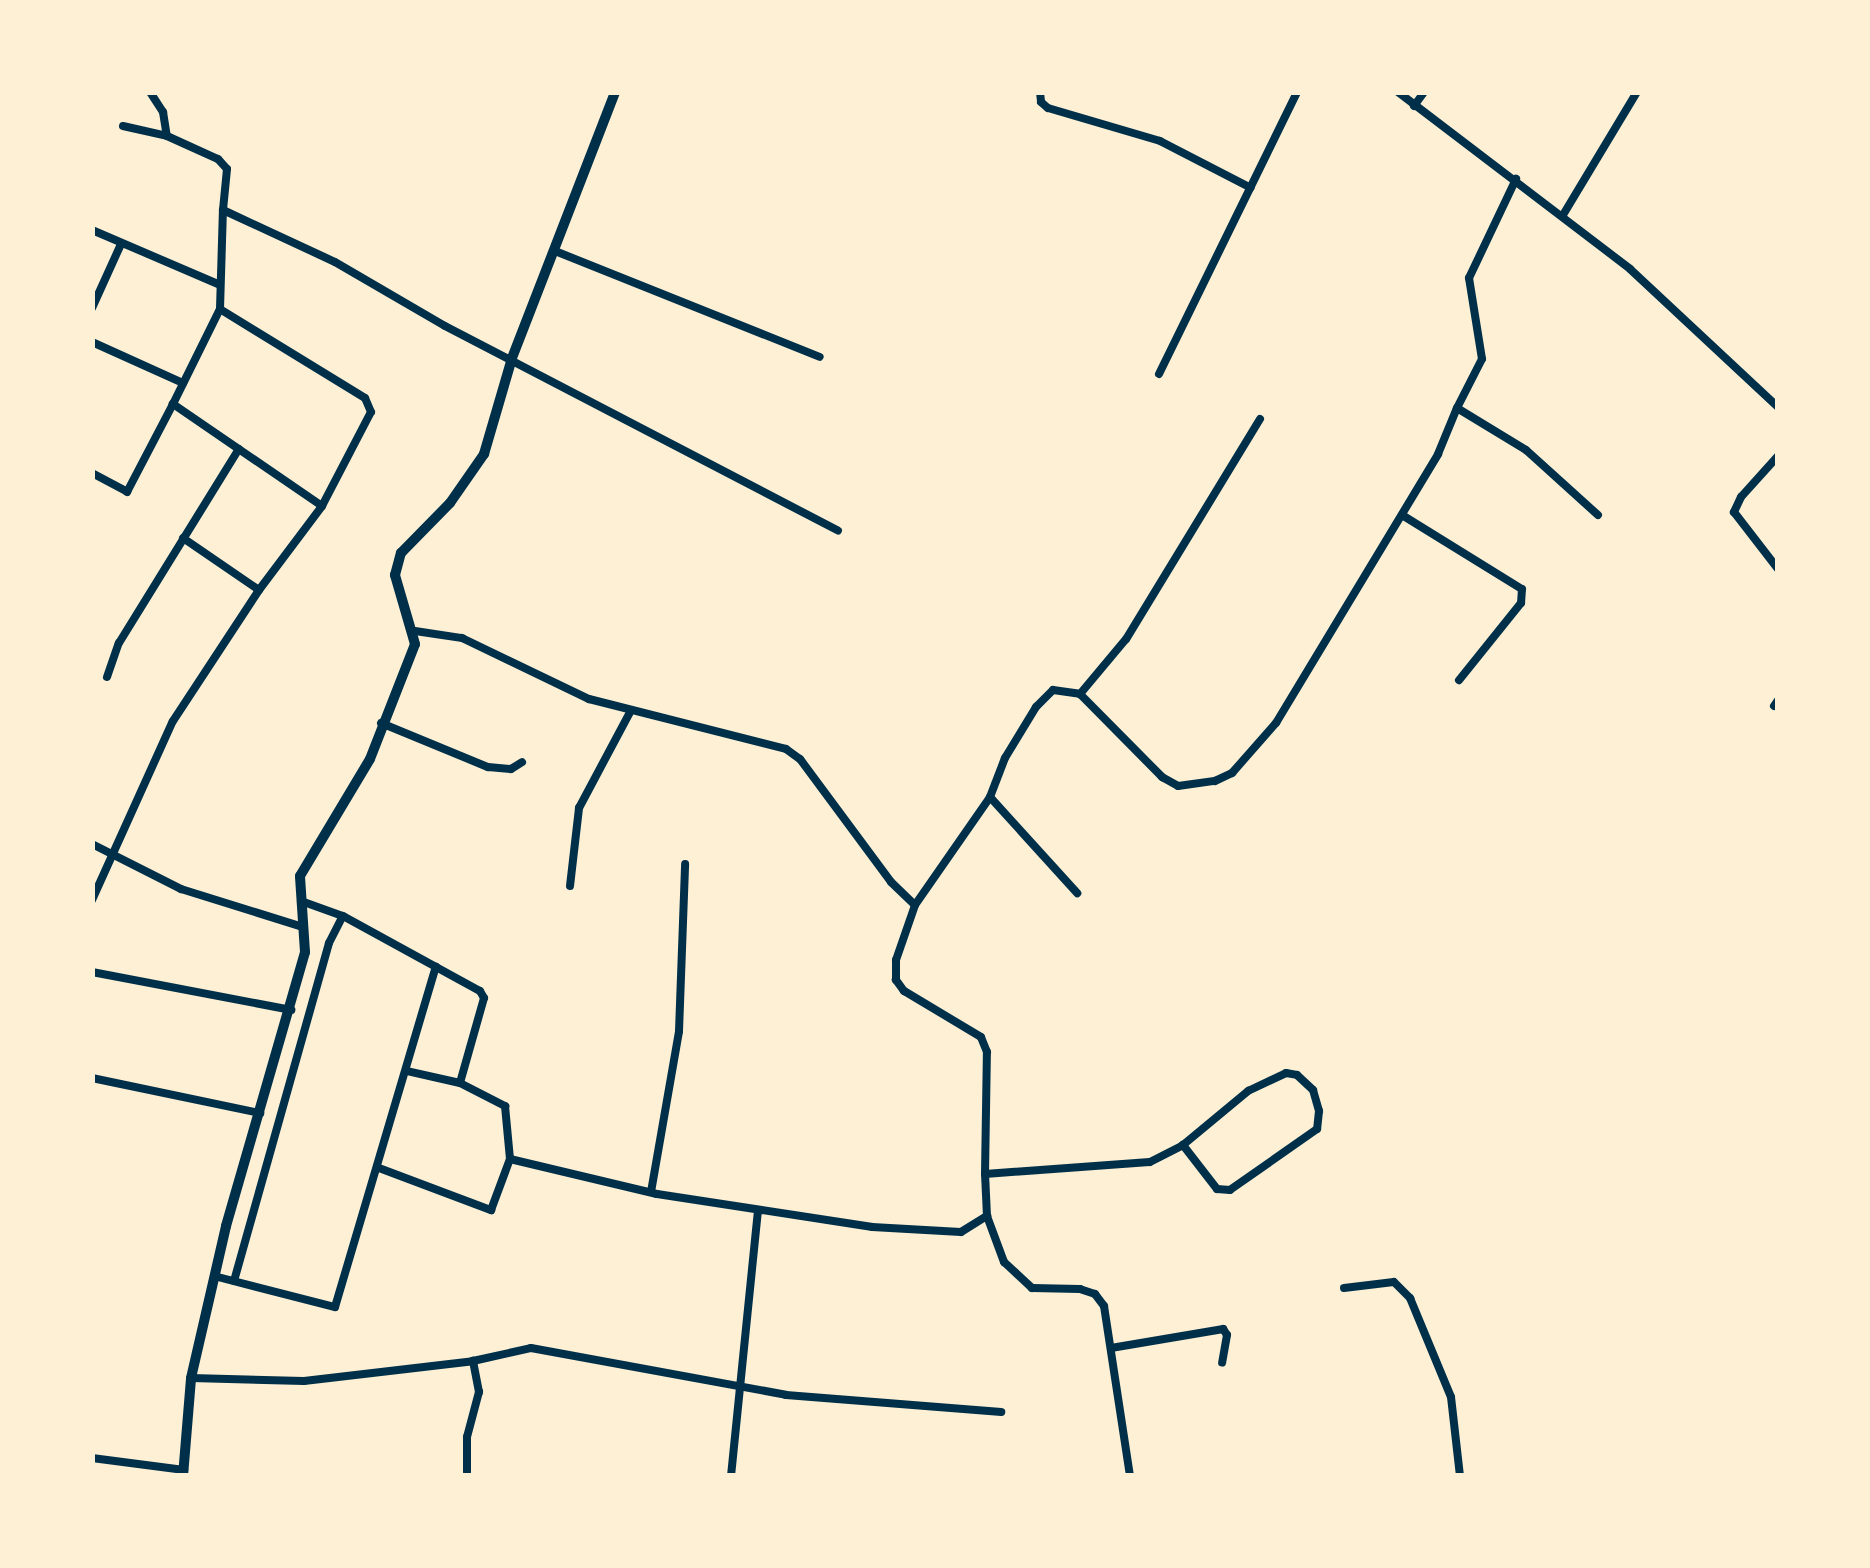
<!DOCTYPE html>
<style>
body{margin:0}
#map{position:relative;width:1870px;height:1568px;overflow:hidden;background:#fdf0d5;font-family:"Space Grotesk",sans-serif}
div>[style]{position:absolute}
[style*='--x']{left:calc(var(--x)*1px);top:calc(var(--y)*1px);width:calc(var(--w)*1px);rotate:calc(var(--a)*1deg)}
.minor>*{height:8px;margin:-4px;padding:0 4px;transform-origin:4px;border-radius:4px;background:#003049}
.tertiary>*{height:10px;margin:-5px;padding:0 5px;transform-origin:5px;border-radius:5px;background:#003049}
span{translate:-50% -50%;white-space:nowrap;text-align:center;line-height:1.15;-webkit-text-stroke:9px #fdf0d5;paint-order:stroke}
.frame{position:absolute;inset:0;border:95px solid #fdf0d5;pointer-events:none}
</style>
<div id="map">
<div class="minor">
<i style="--x:150;--y:92;--w:24;--a:57"></i>
<i style="--x:163;--y:112;--w:24;--a:81"></i>
<i style="--x:167;--y:136;--w:56;--a:24.3"></i>
<i style="--x:218;--y:159;--w:13;--a:48"></i>
<i style="--x:227;--y:169;--w:41;--a:95.6"></i>
<i style="--x:1040;--y:92;--w:10;--a:84"></i>
<i style="--x:1041;--y:102;--w:9;--a:41"></i>
<i style="--x:1048;--y:108;--w:117;--a:16.4"></i>
<i style="--x:1160;--y:141;--w:102;--a:27.3"></i>
<i style="--x:1398;--y:92;--w:292;--a:37.3"></i>
<i style="--x:1630;--y:269;--w:202;--a:43"></i>
<i style="--x:1414;--y:106;--w:17;--a:-54"></i>
<i style="--x:123;--y:126;--w:45;--a:12.8"></i>
<i style="--x:1563;--y:215;--w:144;--a:-59"></i>
<i style="--x:92;--y:230;--w:137;--a:23.2"></i>
<i style="--x:555;--y:251;--w:285;--a:21.8"></i>
<i style="--x:92;--y:308;--w:70;--a:-65.6"></i>
<i style="--x:92;--y:342;--w:100;--a:24.3"></i>
<i style="--x:1159;--y:374;--w:314;--a:-63.9"></i>
<i style="--x:1457;--y:408;--w:55;--a:-63"></i>
<i style="--x:1482;--y:359;--w:82;--a:-99.1"></i>
<i style="--x:1469;--y:278;--w:110;--a:-64.6"></i>
<i style="--x:1260;--y:419;--w:258;--a:121.3"></i>
<i style="--x:1126;--y:639;--w:72;--a:129.9"></i>
<i style="--x:1080;--y:694;--w:117;--a:45.3"></i>
<i style="--x:1162;--y:777;--w:18;--a:29"></i>
<i style="--x:1178;--y:786;--w:37;--a:-8"></i>
<i style="--x:1215;--y:781;--w:19;--a:-25"></i>
<i style="--x:1232;--y:773;--w:67;--a:-48.7"></i>
<i style="--x:1276;--y:723;--w:314;--a:-58.9"></i>
<i style="--x:1438;--y:454;--w:50;--a:-67.6"></i>
<i style="--x:1457;--y:408;--w:81;--a:31.3"></i>
<i style="--x:1526;--y:450;--w:97;--a:42.1"></i>
<i style="--x:1778;--y:456;--w:55;--a:132.1"></i>
<i style="--x:1741;--y:497;--w:17;--a:115"></i>
<i style="--x:1734;--y:512;--w:72;--a:52.3"></i>
<i style="--x:92;--y:473;--w:40;--a:28"></i>
<i style="--x:127;--y:492;--w:99;--a:-62.4"></i>
<i style="--x:322;--y:506;--w:181;--a:-145.6"></i>
<i style="--x:173;--y:404;--w:106;--a:-63.7"></i>
<i style="--x:220;--y:309;--w:99;--a:-88.3"></i>
<i style="--x:223;--y:210;--w:123;--a:24.9"></i>
<i style="--x:335;--y:262;--w:127;--a:30.2"></i>
<i style="--x:445;--y:326;--w:443;--a:27.5"></i>
<i style="--x:1402;--y:515;--w:141;--a:31.7"></i>
<i style="--x:1522;--y:589;--w:14;--a:94"></i>
<i style="--x:1521;--y:603;--w:99;--a:128.8"></i>
<i style="--x:183;--y:538;--w:92;--a:34.4"></i>
<i style="--x:415;--y:631;--w:48;--a:8.5"></i>
<i style="--x:462;--y:638;--w:141;--a:25.7"></i>
<i style="--x:589;--y:699;--w:203;--a:14.2"></i>
<i style="--x:786;--y:749;--w:17;--a:36"></i>
<i style="--x:800;--y:759;--w:153;--a:53.5"></i>
<i style="--x:891;--y:882;--w:33;--a:44"></i>
<i style="--x:107;--y:677;--w:36;--a:-71"></i>
<i style="--x:119;--y:643;--w:228;--a:-58.3"></i>
<i style="--x:1774;--y:706;--w:7;--a:-56"></i>
<i style="--x:381;--y:723;--w:116;--a:22.4"></i>
<i style="--x:488;--y:767;--w:23;--a:5"></i>
<i style="--x:511;--y:769;--w:13;--a:-32"></i>
<i style="--x:990;--y:797;--w:130;--a:47.8"></i>
<i style="--x:92;--y:844;--w:100;--a:26.8"></i>
<i style="--x:181;--y:889;--w:128;--a:17.3"></i>
<i style="--x:570;--y:886;--w:79;--a:-83.4"></i>
<i style="--x:579;--y:808;--w:109;--a:-62"></i>
<i style="--x:92;--y:900;--w:196;--a:-65.7"></i>
<i style="--x:173;--y:721;--w:157;--a:-56.7"></i>
<i style="--x:259;--y:590;--w:105;--a:-53.1"></i>
<i style="--x:322;--y:506;--w:106;--a:-62.5"></i>
<i style="--x:371;--y:412;--w:15;--a:-113"></i>
<i style="--x:365;--y:398;--w:170;--a:-148.5"></i>
<i style="--x:301;--y:901;--w:45;--a:19.7"></i>
<i style="--x:343;--y:916;--w:156;--a:28.7"></i>
<i style="--x:480;--y:991;--w:8;--a:60"></i>
<i style="--x:484;--y:998;--w:88;--a:105.8"></i>
<i style="--x:460;--y:1083;--w:54;--a:-167.2"></i>
<i style="--x:92;--y:972;--w:203;--a:10.8"></i>
<i style="--x:92;--y:1078;--w:172;--a:11.8"></i>
<i style="--x:460;--y:1083;--w:51;--a:27.1"></i>
<i style="--x:505;--y:1106;--w:53;--a:84.6"></i>
<i style="--x:510;--y:1159;--w:151;--a:13.4"></i>
<i style="--x:657;--y:1194;--w:218;--a:8.7"></i>
<i style="--x:872;--y:1227;--w:89;--a:3.2"></i>
<i style="--x:961;--y:1232;--w:31;--a:-32"></i>
<i style="--x:379;--y:1168;--w:120;--a:20.6"></i>
<i style="--x:491;--y:1210;--w:54;--a:-69.6"></i>
<i style="--x:985;--y:1174;--w:122;--a:-89.1"></i>
<i style="--x:987;--y:1052;--w:16;--a:-112"></i>
<i style="--x:981;--y:1037;--w:90;--a:-149.1"></i>
<i style="--x:904;--y:991;--w:14;--a:-126"></i>
<i style="--x:896;--y:980;--w:20;--a:-90"></i>
<i style="--x:896;--y:960;--w:58;--a:-70.9"></i>
<i style="--x:915;--y:905;--w:131;--a:-55.2"></i>
<i style="--x:990;--y:797;--w:42;--a:-69"></i>
<i style="--x:1005;--y:758;--w:60;--a:-58.7"></i>
<i style="--x:1036;--y:707;--w:24;--a:-45"></i>
<i style="--x:1053;--y:690;--w:27;--a:8"></i>
<i style="--x:651;--y:1192;--w:163;--a:-80.1"></i>
<i style="--x:679;--y:1031;--w:167;--a:-87.9"></i>
<i style="--x:214;--y:1276;--w:125;--a:14.4"></i>
<i style="--x:335;--y:1307;--w:355;--a:-73.5"></i>
<i style="--x:234;--y:1281;--w:351;--a:-74.3"></i>
<i style="--x:329;--y:943;--w:30;--a:-63"></i>
<i style="--x:1344;--y:1288;--w:50;--a:-6.8"></i>
<i style="--x:1394;--y:1282;--w:23;--a:45"></i>
<i style="--x:1410;--y:1298;--w:107;--a:67.5"></i>
<i style="--x:1451;--y:1397;--w:80;--a:83.5"></i>
<i style="--x:1111;--y:1348;--w:114;--a:-9.6"></i>
<i style="--x:1223;--y:1329;--w:7;--a:56"></i>
<i style="--x:1227;--y:1335;--w:28;--a:100"></i>
<i style="--x:191;--y:1378;--w:113;--a:1.5"></i>
<i style="--x:304;--y:1381;--w:170;--a:-6.7"></i>
<i style="--x:473;--y:1361;--w:59;--a:-12.6"></i>
<i style="--x:531;--y:1348;--w:259;--a:10.4"></i>
<i style="--x:786;--y:1395;--w:216;--a:4.5"></i>
<i style="--x:92;--y:1458;--w:93;--a:7.4"></i>
<i style="--x:467;--y:1472;--w:35;--a:-90"></i>
<i style="--x:467;--y:1437;--w:47;--a:-75.1"></i>
<i style="--x:479;--y:1392;--w:32;--a:-101"></i>
<i style="--x:731;--y:1476;--w:265;--a:-84.2"></i>
<i style="--x:1130;--y:1476;--w:172;--a:-98.7"></i>
<i style="--x:1104;--y:1306;--w:15;--a:-127"></i>
<i style="--x:1095;--y:1294;--w:16;--a:-162"></i>
<i style="--x:1080;--y:1289;--w:48;--a:-178.8"></i>
<i style="--x:1032;--y:1288;--w:38;--a:-137"></i>
<i style="--x:1004;--y:1262;--w:49;--a:-110.3"></i>
<i style="--x:987;--y:1216;--w:42;--a:-92.7"></i>
<i style="--x:985;--y:1174;--w:165;--a:-4.2"></i>
<i style="--x:1150;--y:1162;--w:37;--a:-27"></i>
<i style="--x:1183;--y:1145;--w:85;--a:-39.7"></i>
<i style="--x:1248;--y:1091;--w:42;--a:-25.3"></i>
<i style="--x:1286;--y:1073;--w:11;--a:10"></i>
<i style="--x:1297;--y:1075;--w:22;--a:43"></i>
<i style="--x:1313;--y:1090;--w:22;--a:74"></i>
<i style="--x:1319;--y:1111;--w:18;--a:96"></i>
<i style="--x:1317;--y:1129;--w:106;--a:145"></i>
<i style="--x:1230;--y:1190;--w:13;--a:-176"></i>
<i style="--x:1217;--y:1189;--w:56;--a:-127.7"></i>
</div>
<div class="tertiary">
<i style="--x:183;--y:1476;--w:98;--a:-85.3"></i>
<i style="--x:191;--y:1378;--w:156;--a:-77"></i>
<i style="--x:226;--y:1226;--w:285;--a:-73.9"></i>
<i style="--x:305;--y:952;--w:76;--a:-93.8"></i>
<i style="--x:300;--y:876;--w:136;--a:-59.1"></i>
<i style="--x:370;--y:759;--w:123;--a:-68.6"></i>
<i style="--x:415;--y:644;--w:72;--a:-106.2"></i>
<i style="--x:395;--y:575;--w:23;--a:-75"></i>
<i style="--x:401;--y:553;--w:70;--a:-45.6"></i>
<i style="--x:450;--y:503;--w:60;--a:-55.2"></i>
<i style="--x:484;--y:454;--w:100;--a:-73.7"></i>
<i style="--x:512;--y:358;--w:285;--a:-68.8"></i>
</div>
<div class="frame"></div>
</div>
